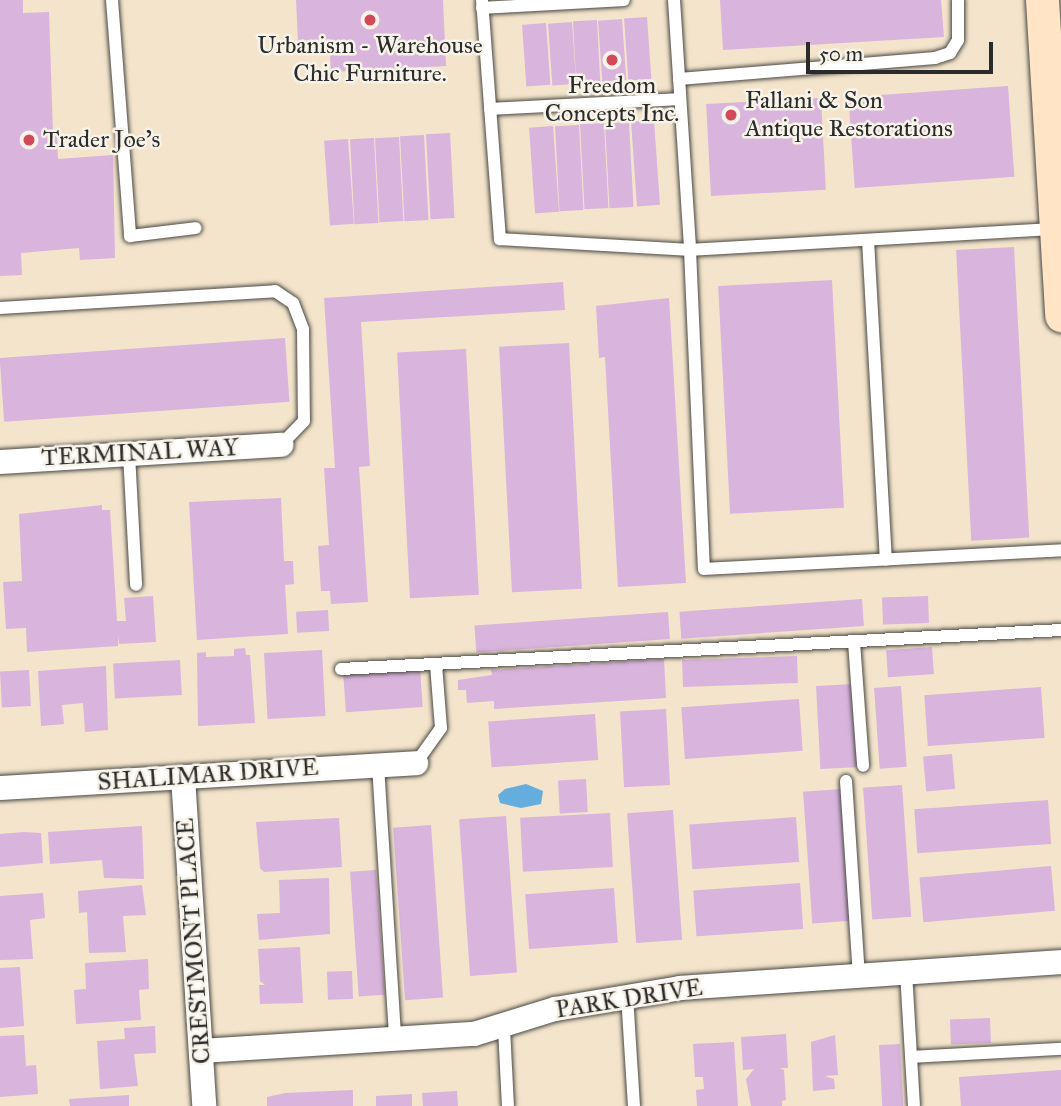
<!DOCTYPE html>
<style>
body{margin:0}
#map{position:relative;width:1061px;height:1106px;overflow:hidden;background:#f3e4cb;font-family:"IM FELL Great Primer",serif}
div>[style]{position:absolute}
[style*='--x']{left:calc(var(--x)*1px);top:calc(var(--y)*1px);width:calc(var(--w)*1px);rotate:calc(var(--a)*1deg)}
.water>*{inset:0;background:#65addd}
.building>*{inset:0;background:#d9b4dd;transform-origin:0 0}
.roads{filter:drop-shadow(0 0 2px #494743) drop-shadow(0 0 2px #494743)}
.lane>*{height:12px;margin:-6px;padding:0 6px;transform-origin:6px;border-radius:6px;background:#fff}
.street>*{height:24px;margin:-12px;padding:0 12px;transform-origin:12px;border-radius:12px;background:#fff}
.secondary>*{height:33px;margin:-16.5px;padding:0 16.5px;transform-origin:16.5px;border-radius:16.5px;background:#ffe4c6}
.dots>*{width:19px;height:19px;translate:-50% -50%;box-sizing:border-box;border:4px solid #f7f3e8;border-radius:50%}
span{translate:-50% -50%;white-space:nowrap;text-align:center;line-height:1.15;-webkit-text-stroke:5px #f7f3e8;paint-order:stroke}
.poi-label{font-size:24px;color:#2b2b2b}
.left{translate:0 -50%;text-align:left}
.street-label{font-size:24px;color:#2b2b2b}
.scale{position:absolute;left:806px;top:42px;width:187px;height:32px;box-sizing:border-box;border:4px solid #2b2b2b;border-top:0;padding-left:9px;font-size:21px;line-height:24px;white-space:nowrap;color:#2b2b2b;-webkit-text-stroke:5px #f7f3e8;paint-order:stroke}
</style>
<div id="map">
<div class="water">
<i style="clip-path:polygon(526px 784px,543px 791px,541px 804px,521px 808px,500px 803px,498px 795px,505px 789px)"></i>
</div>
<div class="building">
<i style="clip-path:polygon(0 0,23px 0,23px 13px,49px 12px,53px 134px,57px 134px,58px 159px,113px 155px,115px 258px,80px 260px,79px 248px,21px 253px,22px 275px,0 276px)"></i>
<i style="clip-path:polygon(296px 0,443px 0,446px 66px,331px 72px,329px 39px,298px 41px)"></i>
<i style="clip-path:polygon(720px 0,941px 0,944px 37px,723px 50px)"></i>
<i style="left:647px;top:17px;width:62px;height:23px;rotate:86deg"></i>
<i style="left:622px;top:19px;width:61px;height:24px;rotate:86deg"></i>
<i style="left:597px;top:20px;width:62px;height:24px;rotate:87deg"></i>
<i style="left:572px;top:22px;width:62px;height:24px;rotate:86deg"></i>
<i style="left:546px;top:23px;width:62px;height:24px;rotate:86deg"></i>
<i style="left:1008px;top:86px;width:91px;height:160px;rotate:86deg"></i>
<i style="left:821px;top:98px;width:92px;height:115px;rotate:87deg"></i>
<i style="left:654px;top:120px;width:85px;height:23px;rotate:86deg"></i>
<i style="left:629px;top:122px;width:85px;height:24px;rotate:87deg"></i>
<i style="left:604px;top:123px;width:85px;height:24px;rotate:87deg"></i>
<i style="left:579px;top:125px;width:85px;height:24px;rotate:87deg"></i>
<i style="left:553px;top:126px;width:86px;height:24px;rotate:86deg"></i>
<i style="left:450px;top:133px;width:85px;height:24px;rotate:87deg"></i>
<i style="left:424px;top:135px;width:85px;height:24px;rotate:87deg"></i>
<i style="left:399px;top:137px;width:84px;height:24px;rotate:87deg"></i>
<i style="left:374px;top:138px;width:85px;height:24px;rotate:87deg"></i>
<i style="left:348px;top:139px;width:85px;height:24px;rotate:86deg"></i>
<i style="left:1014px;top:247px;width:291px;height:58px;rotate:87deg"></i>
<i style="left:832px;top:280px;width:228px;height:114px;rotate:87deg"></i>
<i style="clip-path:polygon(563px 282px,565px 310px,361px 322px,370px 466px,359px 467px,368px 602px,331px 604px,330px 591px,321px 591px,318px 546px,329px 545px,324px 468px,335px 468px,324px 298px)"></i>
<i style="clip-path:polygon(669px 298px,686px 583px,618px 587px,605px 357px,599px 358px,596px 306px)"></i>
<i style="left:285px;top:338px;width:64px;height:286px;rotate:86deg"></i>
<i style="left:569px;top:343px;width:246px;height:70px;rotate:87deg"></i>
<i style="left:466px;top:349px;width:246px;height:69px;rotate:87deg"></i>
<i style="clip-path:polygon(281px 498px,284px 561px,293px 561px,294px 584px,285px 585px,288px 634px,197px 640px,189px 502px)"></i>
<i style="clip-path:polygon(102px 505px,102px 510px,110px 510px,117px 621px,126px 621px,124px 598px,153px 596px,156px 642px,119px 644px,118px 635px,118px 646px,27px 652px,26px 628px,6px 629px,3px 582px,22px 581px,19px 514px)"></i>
<i style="left:928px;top:596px;width:27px;height:46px;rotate:88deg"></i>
<i style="left:862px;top:599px;width:27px;height:183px;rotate:86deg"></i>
<i style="left:328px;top:610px;width:21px;height:32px;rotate:87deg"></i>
<i style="left:668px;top:612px;width:27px;height:194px;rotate:86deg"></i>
<i style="left:932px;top:647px;width:27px;height:46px;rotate:86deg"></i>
<i style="clip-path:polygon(245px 648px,246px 655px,250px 655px,255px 723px,198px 726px,197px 653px,206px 652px,206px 657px,234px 656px,234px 649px)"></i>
<i style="left:322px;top:650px;width:66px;height:58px;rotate:87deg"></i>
<i style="left:797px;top:656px;width:27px;height:115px;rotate:88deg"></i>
<i style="clip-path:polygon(664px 659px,666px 698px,494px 709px,494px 701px,467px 703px,466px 690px,458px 690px,458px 680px,492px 675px,491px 670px)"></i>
<i style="left:180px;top:660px;width:35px;height:67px;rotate:87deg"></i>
<i style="clip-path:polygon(106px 666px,108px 730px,85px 732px,83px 703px,62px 705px,64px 724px,41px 726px,38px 671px)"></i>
<i style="left:420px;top:668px;width:39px;height:77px;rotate:86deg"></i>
<i style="left:29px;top:670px;width:36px;height:29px;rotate:87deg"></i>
<i style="left:855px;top:684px;width:83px;height:39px;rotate:87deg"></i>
<i style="left:901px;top:686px;width:81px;height:27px;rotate:86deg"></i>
<i style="left:1041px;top:687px;width:51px;height:117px;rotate:86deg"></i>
<i style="left:799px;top:699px;width:52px;height:118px;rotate:86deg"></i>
<i style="left:666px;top:709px;width:76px;height:46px;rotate:87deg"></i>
<i style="left:595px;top:714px;width:46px;height:107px;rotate:86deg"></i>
<i style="left:952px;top:754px;width:35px;height:29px;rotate:85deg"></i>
<i style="left:586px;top:779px;width:33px;height:28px;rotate:87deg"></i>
<i style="left:902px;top:785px;width:132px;height:39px;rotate:86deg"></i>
<i style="left:842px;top:789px;width:132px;height:39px;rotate:86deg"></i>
<i style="left:1048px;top:800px;width:44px;height:134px;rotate:86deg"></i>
<i style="left:673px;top:810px;width:130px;height:46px;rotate:86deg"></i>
<i style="left:610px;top:813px;width:54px;height:90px;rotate:87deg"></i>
<i style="left:506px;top:816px;width:157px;height:47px;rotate:86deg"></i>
<i style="left:796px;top:817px;width:45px;height:107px;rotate:86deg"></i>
<i style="clip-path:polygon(339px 818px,342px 867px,264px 872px,260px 868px,256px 822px)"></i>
<i style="left:431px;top:825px;width:173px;height:38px;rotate:86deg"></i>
<i style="clip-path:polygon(142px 826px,144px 879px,104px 878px,102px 860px,50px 864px,48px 832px)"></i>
<i style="clip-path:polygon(24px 832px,41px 833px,43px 863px,0 867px,0 834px)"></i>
<i style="left:1051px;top:866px;width:45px;height:132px;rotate:85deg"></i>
<i style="left:376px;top:870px;width:125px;height:26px;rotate:86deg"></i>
<i style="clip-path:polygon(329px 878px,330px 934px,259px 940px,257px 914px,280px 913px,279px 880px)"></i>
<i style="left:800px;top:883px;width:46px;height:107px;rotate:86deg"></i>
<i style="clip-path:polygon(142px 885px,146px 915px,123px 916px,126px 952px,89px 953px,87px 912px,79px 913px,78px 891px)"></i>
<i style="left:614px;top:888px;width:55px;height:89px;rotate:86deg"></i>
<i style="clip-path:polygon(43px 893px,45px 918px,30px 920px,33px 959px,0 960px,0 896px)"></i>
<i style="clip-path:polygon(300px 947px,303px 1003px,260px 1004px,259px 985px,265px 985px,260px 981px,258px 949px)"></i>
<i style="clip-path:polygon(148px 959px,149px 989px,139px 990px,141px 1020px,76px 1024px,74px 990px,86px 989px,85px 963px)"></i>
<i style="clip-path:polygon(20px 967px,24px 1026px,0 1028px,0 968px)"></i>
<i style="left:352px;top:971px;width:28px;height:25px;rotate:88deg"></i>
<i style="left:990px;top:1018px;width:25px;height:40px;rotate:88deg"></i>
<i style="clip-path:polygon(155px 1026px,156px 1053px,134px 1054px,138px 1086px,100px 1089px,97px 1041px,125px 1039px,124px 1028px)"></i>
<i style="clip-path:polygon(786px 1034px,788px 1068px,780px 1068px,784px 1070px,786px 1100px,782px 1101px,782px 1106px,751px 1106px,746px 1079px,754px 1069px,743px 1070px,741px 1037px)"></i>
<i style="clip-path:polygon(24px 1035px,26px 1066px,36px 1065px,38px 1094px,0 1097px,0 1036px)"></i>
<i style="clip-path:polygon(835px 1035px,838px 1075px,825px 1076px,834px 1079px,835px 1089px,813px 1091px,811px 1042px)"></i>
<i style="clip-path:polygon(734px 1042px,738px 1106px,697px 1106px,696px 1090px,704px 1089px,703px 1077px,695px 1077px,693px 1044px)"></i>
<i style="left:900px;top:1044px;width:62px;height:21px;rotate:87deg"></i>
<i style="clip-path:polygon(1061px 1070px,1061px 1106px,961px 1106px,959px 1077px)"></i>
<i style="clip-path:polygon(353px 1090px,353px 1106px,267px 1106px,267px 1097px,285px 1093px)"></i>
<i style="clip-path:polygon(457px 1091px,458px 1106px,423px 1106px,422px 1093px)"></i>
<i style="clip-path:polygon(412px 1094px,412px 1106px,376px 1106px,376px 1096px)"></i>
<i style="clip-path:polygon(129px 1095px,129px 1106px,70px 1106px,69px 1099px)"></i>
</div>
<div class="roads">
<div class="lane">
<i style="--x:112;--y:0;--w:237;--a:85.6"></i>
<i style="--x:130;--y:236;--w:66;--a:-6.9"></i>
<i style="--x:482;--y:0;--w:240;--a:85.7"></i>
<i style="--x:500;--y:239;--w:190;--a:3.3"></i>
<i style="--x:690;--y:250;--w:319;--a:87.5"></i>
<i style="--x:704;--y:569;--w:358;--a:-3"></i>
<i style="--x:674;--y:0;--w:251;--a:86.3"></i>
<i style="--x:690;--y:250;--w:366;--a:-3.3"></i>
<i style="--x:482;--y:8;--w:142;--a:-3.2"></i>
<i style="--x:679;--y:79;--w:257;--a:-4.7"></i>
<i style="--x:935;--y:58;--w:16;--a:-18"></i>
<i style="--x:950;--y:53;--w:15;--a:-58"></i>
<i style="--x:958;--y:40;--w:40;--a:-90"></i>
<i style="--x:490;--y:109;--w:190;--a:-3"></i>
<i style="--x:868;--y:240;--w:320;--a:86.8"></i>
<i style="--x:0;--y:308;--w:276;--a:-3.5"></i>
<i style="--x:275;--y:291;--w:22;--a:34"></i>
<i style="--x:293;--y:303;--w:28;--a:69"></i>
<i style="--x:303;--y:329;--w:92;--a:89.4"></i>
<i style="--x:304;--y:421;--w:33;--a:134"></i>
<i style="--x:129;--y:454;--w:131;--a:86.9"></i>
<i style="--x:854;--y:642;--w:124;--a:85.8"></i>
<i style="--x:341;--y:669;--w:721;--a:-3.1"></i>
<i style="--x:416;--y:763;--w:43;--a:-54.5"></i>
<i style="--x:441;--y:728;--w:63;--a:-94.5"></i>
<i style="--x:378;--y:765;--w:275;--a:86.4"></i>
<i style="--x:846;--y:781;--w:194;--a:86.2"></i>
<i style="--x:906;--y:972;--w:134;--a:86.6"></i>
<i style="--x:627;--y:995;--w:111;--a:86.4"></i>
<i style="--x:504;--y:1028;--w:78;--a:87.1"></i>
<i style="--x:911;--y:1057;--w:150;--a:-3.1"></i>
</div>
<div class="street">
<i style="--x:0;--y:462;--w:282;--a:-3.5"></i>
<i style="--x:183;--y:777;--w:330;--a:86.3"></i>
<i style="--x:0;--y:788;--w:417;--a:-3.4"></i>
<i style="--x:201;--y:1051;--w:274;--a:-3.6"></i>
<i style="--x:474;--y:1034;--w:85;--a:-17.2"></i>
<i style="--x:555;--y:1009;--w:127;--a:-9.5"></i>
<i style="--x:680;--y:988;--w:382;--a:-3.9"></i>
</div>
<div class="secondary">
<i style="--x:1042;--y:0;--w:316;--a:86.5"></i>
</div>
</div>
<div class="dots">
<i style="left:370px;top:20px;background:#d1495b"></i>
<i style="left:612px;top:60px;background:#d1495b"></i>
<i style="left:731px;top:115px;background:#d1495b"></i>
<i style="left:29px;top:140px;background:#d1495b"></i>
</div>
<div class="poi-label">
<span style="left:370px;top:60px">Urbanism - Warehouse<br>Chic Furniture.</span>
<span style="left:612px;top:100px">Freedom<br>Concepts Inc.</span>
<span class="left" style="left:745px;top:115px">Fallani &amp; Son<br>Antique Restorations</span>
<span class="left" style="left:43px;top:140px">Trader Joe's</span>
</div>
<div class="street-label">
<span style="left:140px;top:453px;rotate:-3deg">TERMINAL WAY</span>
<span style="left:208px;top:775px;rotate:-4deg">SHALIMAR DRIVE</span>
<span style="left:194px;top:941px;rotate:-94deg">CRESTMONT PLACE</span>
<span style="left:629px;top:999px;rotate:-9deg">PARK DRIVE</span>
</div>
<div class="scale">50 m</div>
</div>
